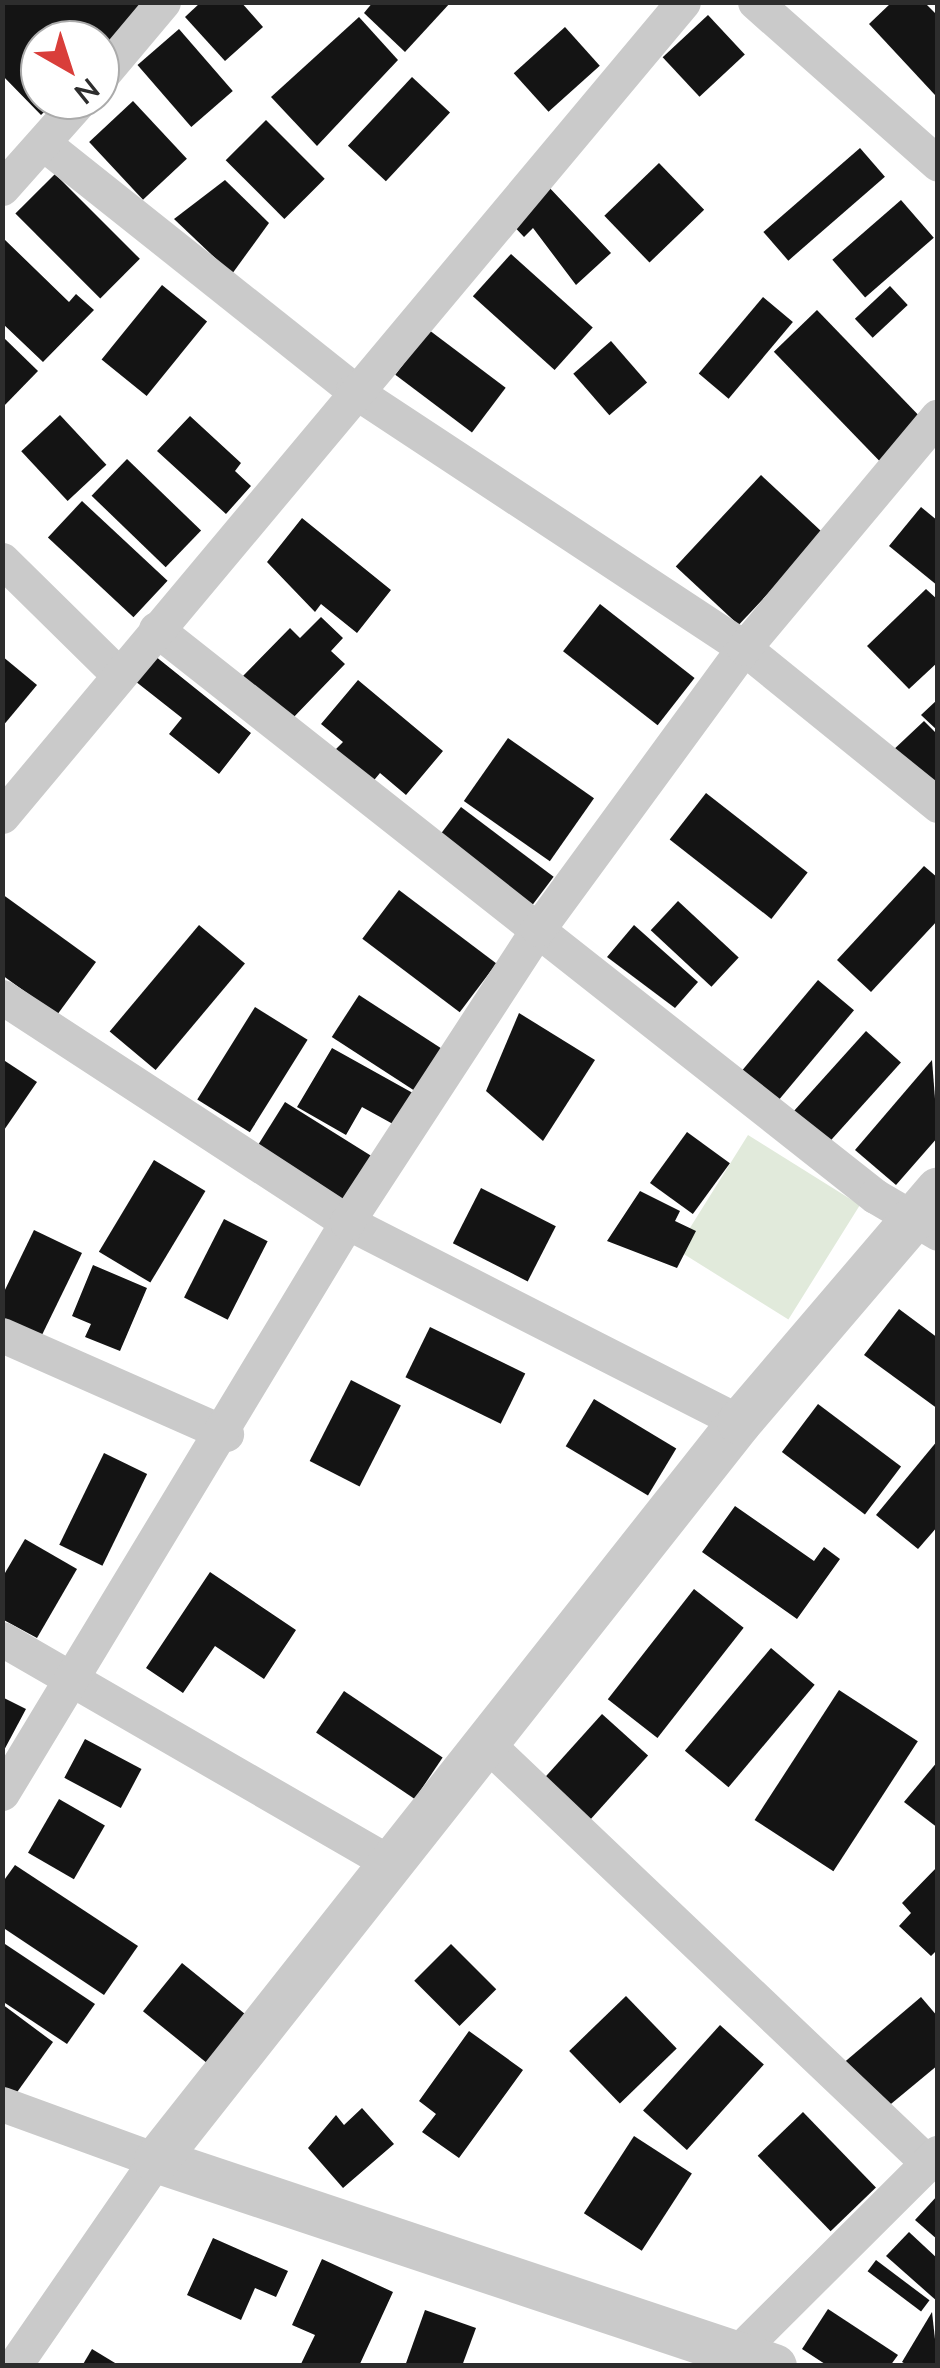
<!DOCTYPE html>
<style>
body{margin:0}
#map{position:relative;width:940px;height:2368px;overflow:hidden;background:#fff;font-family:Lato,sans-serif}
div>[style]{position:absolute}
[style*='--x']{left:calc(var(--x)*1px);top:calc(var(--y)*1px);width:calc(var(--w)*1px);rotate:calc(var(--a)*1deg)}
.green>*{inset:0;background:#e1eadb;transform-origin:0 0}
.building>*{inset:0;background:#141414;transform-origin:0 0}
.minor>*{height:35px;margin:-17.5px;padding:0 17.5px;transform-origin:17.5px;border-radius:17.5px;background:#cacaca}
.tertiary>*{height:45px;margin:-22.5px;padding:0 22.5px;transform-origin:22.5px;border-radius:22.5px;background:#cacaca}
span{translate:-50% -50%;white-space:nowrap;text-align:center;line-height:1.15;-webkit-text-stroke:10px #fff;paint-order:stroke}
.frame{position:absolute;inset:0;border:5px solid #2d2d2d;pointer-events:none}
.north{position:absolute;left:20px;top:20px;width:100px;height:100px;box-sizing:border-box;background:#fff;border:2px solid #ababab;border-radius:50%;rotate:141deg;font-size:28px;font-weight:700;line-height:40px;text-align:center;color:#2d2d2d}
.north::after{content:'';display:block;margin:auto;width:35px;height:45px;background:#d93e3a;clip-path:polygon(50% 0,100% 100%,50% 72%,0 100%)}
</style>
<div id="map">
<div class="green">
<i style="left:748px;top:1135px;width:132px;height:135px;rotate:32deg"></i>
</div>
<div class="building">
<i style="clip-path:polygon(2px 2px,158px 2px,100px 58px,100px 40px,40px 40px,40px 100px,56px 100px,41px 115px,2px 75px)"></i>
<i style="clip-path:polygon(201px 2px,241px 2px,263px 27px,225px 61px,185px 17px)"></i>
<i style="clip-path:polygon(373px 2px,451px 2px,405px 52px,364px 13px)"></i>
<i style="clip-path:polygon(892px 2px,924px 2px,938px 16px,935px 95px,869px 24px)"></i>
<i style="left:708px;top:15px;width:54px;height:62px;rotate:47deg"></i>
<i style="clip-path:polygon(359px 17px,398px 60px,317px 146px,271px 97px)"></i>
<i style="left:565px;top:27px;width:52px;height:69px;rotate:48deg"></i>
<i style="left:179px;top:29px;width:82px;height:55px;rotate:49deg"></i>
<i style="left:412px;top:77px;width:52px;height:94px;rotate:43deg"></i>
<i style="left:133px;top:101px;width:79px;height:60px;rotate:47deg"></i>
<i style="left:266px;top:120px;width:83px;height:57px;rotate:45deg"></i>
<i style="left:860px;top:148px;width:38px;height:128px;rotate:49deg"></i>
<i style="left:659px;top:163px;width:65px;height:76px;rotate:46deg"></i>
<i style="left:55px;top:174px;width:120px;height:56px;rotate:45deg"></i>
<i style="clip-path:polygon(225px 180px,269px 223px,232px 274px,174px 219px)"></i>
<i style="clip-path:polygon(546px 184px,611px 253px,576px 285px,533px 228px,524px 237px,508px 220px)"></i>
<i style="left:901px;top:200px;width:50px;height:91px;rotate:49deg"></i>
<i style="clip-path:polygon(2px 237px,69px 302px,76px 294px,94px 310px,43px 362px,2px 323px)"></i>
<i style="left:511px;top:254px;width:110px;height:57px;rotate:42deg"></i>
<i style="left:162px;top:285px;width:58px;height:96px;rotate:39deg"></i>
<i style="left:890px;top:286px;width:26px;height:48px;rotate:47deg"></i>
<i style="left:763px;top:297px;width:39px;height:100px;rotate:40deg"></i>
<i style="left:817px;top:310px;width:158px;height:60px;rotate:46deg"></i>
<i style="left:429px;top:330px;width:96px;height:56px;rotate:37deg"></i>
<i style="clip-path:polygon(2px 336px,38px 371px,2px 408px)"></i>
<i style="left:611px;top:341px;width:55px;height:50px;rotate:49deg"></i>
<i style="left:60px;top:415px;width:68px;height:53px;rotate:47deg"></i>
<i style="clip-path:polygon(190px 416px,241px 463px,235px 471px,251px 486px,226px 514px,157px 451px)"></i>
<i style="left:127px;top:459px;width:103px;height:51px;rotate:44deg"></i>
<i style="left:761px;top:475px;width:86px;height:125px;rotate:43deg"></i>
<i style="left:82px;top:501px;width:117px;height:50px;rotate:43deg"></i>
<i style="clip-path:polygon(921px 507px,938px 521px,938px 586px,889px 546px)"></i>
<i style="clip-path:polygon(302px 518px,391px 590px,357px 633px,321px 604px,315px 612px,267px 562px)"></i>
<i style="clip-path:polygon(926px 589px,938px 600px,938px 662px,909px 689px,867px 646px)"></i>
<i style="left:600px;top:604px;width:120px;height:60px;rotate:38deg"></i>
<i style="clip-path:polygon(321px 617px,343px 638px,331px 651px,345px 664px,290px 721px,243px 676px,290px 628px,300px 638px)"></i>
<i style="clip-path:polygon(2px 656px,37px 685px,2px 727px)"></i>
<i style="clip-path:polygon(155px 656px,251px 733px,219px 774px,169px 734px,182px 718px,135px 681px)"></i>
<i style="clip-path:polygon(358px 680px,443px 751px,406px 795px,380px 773px,370px 785px,332px 753px,343px 742px,321px 724px)"></i>
<i style="clip-path:polygon(938px 699px,938px 731px,921px 715px)"></i>
<i style="clip-path:polygon(924px 721px,938px 735px,938px 778px,924px 790px,890px 753px)"></i>
<i style="left:508px;top:738px;width:105px;height:77px;rotate:35deg"></i>
<i style="left:706px;top:793px;width:129px;height:59px;rotate:38deg"></i>
<i style="left:461px;top:807px;width:116px;height:39px;rotate:37deg"></i>
<i style="clip-path:polygon(924px 866px,938px 878px,938px 920px,871px 992px,837px 960px)"></i>
<i style="left:399px;top:890px;width:122px;height:61px;rotate:37deg"></i>
<i style="clip-path:polygon(2px 894px,96px 962px,57px 1015px,2px 975px)"></i>
<i style="left:678px;top:901px;width:83px;height:40px;rotate:43deg"></i>
<i style="left:199px;top:925px;width:60px;height:139px;rotate:40deg"></i>
<i style="clip-path:polygon(634px 925px,698px 982px,675px 1008px,607px 957px)"></i>
<i style="left:818px;top:980px;width:47px;height:121px;rotate:40deg"></i>
<i style="left:359px;top:995px;width:102px;height:50px;rotate:33deg"></i>
<i style="left:255px;top:1007px;width:62px;height:109px;rotate:32deg"></i>
<i style="clip-path:polygon(519px 1013px,595px 1060px,543px 1141px,486px 1091px)"></i>
<i style="left:866px;top:1031px;width:47px;height:108px;rotate:42deg"></i>
<i style="clip-path:polygon(332px 1048px,420px 1097px,402px 1129px,362px 1107px,346px 1135px,297px 1107px)"></i>
<i style="clip-path:polygon(2px 1059px,37px 1082px,2px 1133px)"></i>
<i style="clip-path:polygon(932px 1060px,938px 1137px,896px 1185px,855px 1150px)"></i>
<i style="left:285px;top:1102px;width:109px;height:62px;rotate:32deg"></i>
<i style="left:687px;top:1132px;width:53px;height:63px;rotate:36deg"></i>
<i style="left:154px;top:1160px;width:60px;height:107px;rotate:31deg"></i>
<i style="left:481px;top:1188px;width:84px;height:62px;rotate:27deg"></i>
<i style="clip-path:polygon(640px 1191px,680px 1211px,675px 1221px,696px 1231px,677px 1268px,607px 1241px)"></i>
<i style="left:224px;top:1219px;width:49px;height:88px;rotate:27deg"></i>
<i style="clip-path:polygon(34px 1230px,82px 1253px,40px 1339px,2px 1321px,2px 1296px)"></i>
<i style="clip-path:polygon(93px 1265px,147px 1288px,120px 1351px,85px 1337px,91px 1324px,72px 1316px)"></i>
<i style="clip-path:polygon(899px 1309px,938px 1338px,938px 1409px,864px 1355px)"></i>
<i style="left:430px;top:1327px;width:106px;height:56px;rotate:26deg"></i>
<i style="left:351px;top:1380px;width:56px;height:91px;rotate:27deg"></i>
<i style="left:594px;top:1399px;width:96px;height:55px;rotate:31deg"></i>
<i style="left:818px;top:1404px;width:104px;height:60px;rotate:37deg"></i>
<i style="clip-path:polygon(938px 1440px,938px 1526px,918px 1549px,876px 1515px)"></i>
<i style="left:104px;top:1453px;width:48px;height:102px;rotate:26deg"></i>
<i style="clip-path:polygon(735px 1506px,814px 1561px,824px 1547px,840px 1559px,797px 1619px,702px 1552px)"></i>
<i style="clip-path:polygon(25px 1539px,77px 1569px,37px 1638px,2px 1619px,2px 1578px)"></i>
<i style="clip-path:polygon(210px 1572px,296px 1630px,264px 1679px,215px 1646px,183px 1693px,146px 1668px)"></i>
<i style="left:694px;top:1589px;width:63px;height:140px;rotate:38deg"></i>
<i style="left:771px;top:1648px;width:57px;height:134px;rotate:40deg"></i>
<i style="left:839px;top:1690px;width:94px;height:155px;rotate:33deg"></i>
<i style="left:344px;top:1691px;width:119px;height:50px;rotate:34deg"></i>
<i style="clip-path:polygon(2px 1697px,26px 1709px,2px 1754px)"></i>
<i style="left:602px;top:1714px;width:62px;height:97px;rotate:42deg"></i>
<i style="left:85px;top:1739px;width:64px;height:44px;rotate:28deg"></i>
<i style="clip-path:polygon(938px 1761px,938px 1828px,904px 1802px)"></i>
<i style="left:59px;top:1799px;width:53px;height:62px;rotate:30deg"></i>
<i style="clip-path:polygon(15px 1865px,138px 1946px,104px 1995px,2px 1927px,2px 1883px)"></i>
<i style="clip-path:polygon(938px 1866px,938px 1949px,931px 1956px,899px 1926px,911px 1913px,902px 1903px)"></i>
<i style="clip-path:polygon(2px 1942px,95px 2004px,67px 2044px,2px 2001px)"></i>
<i style="left:451px;top:1944px;width:64px;height:52px;rotate:45deg"></i>
<i style="left:182px;top:1963px;width:87px;height:62px;rotate:39deg"></i>
<i style="left:626px;top:1996px;width:73px;height:79px;rotate:46deg"></i>
<i style="clip-path:polygon(921px 1997px,938px 2017px,938px 2065px,874px 2118px,834px 2071px)"></i>
<i style="clip-path:polygon(2px 2004px,53px 2042px,10px 2102px,2px 2097px)"></i>
<i style="left:720px;top:2025px;width:59px;height:115px;rotate:42deg"></i>
<i style="clip-path:polygon(469px 2031px,523px 2070px,459px 2158px,422px 2132px,436px 2114px,419px 2101px)"></i>
<i style="clip-path:polygon(362px 2108px,394px 2144px,343px 2188px,308px 2148px,336px 2115px,344px 2125px)"></i>
<i style="left:803px;top:2112px;width:105px;height:63px;rotate:46deg"></i>
<i style="left:634px;top:2136px;width:69px;height:92px;rotate:33deg"></i>
<i style="clip-path:polygon(938px 2195px,938px 2240px,915px 2220px)"></i>
<i style="clip-path:polygon(909px 2232px,938px 2259px,938px 2302px,886px 2256px)"></i>
<i style="clip-path:polygon(213px 2238px,288px 2271px,276px 2297px,255px 2288px,241px 2320px,187px 2295px)"></i>
<i style="clip-path:polygon(322px 2259px,393px 2292px,359px 2366px,300px 2366px,315px 2335px,292px 2325px)"></i>
<i style="left:876px;top:2260px;width:67px;height:14px;rotate:37deg"></i>
<i style="clip-path:polygon(828px 2309px,898px 2355px,890px 2366px,828px 2366px,802px 2349px)"></i>
<i style="clip-path:polygon(425px 2310px,476px 2328px,462px 2366px,405px 2366px)"></i>
<i style="clip-path:polygon(932px 2312px,938px 2366px,909px 2366px,902px 2362px)"></i>
<i style="clip-path:polygon(92px 2349px,120px 2366px,82px 2366px)"></i>
</div>
<div class="minor">
<i style="--x:755;--y:2;--w:244;--a:41.5"></i>
<i style="--x:100;--y:77;--w:98;--a:-50"></i>
<i style="--x:43;--y:143;--w:396;--a:38.5"></i>
<i style="--x:353;--y:390;--w:468;--a:33.4"></i>
<i style="--x:744;--y:648;--w:250;--a:39"></i>
<i style="--x:2;--y:188;--w:118;--a:-48.4"></i>
<i style="--x:2;--y:560;--w:164;--a:44.5"></i>
<i style="--x:156;--y:629;--w:916;--a:38.26"></i>
<i style="--x:875;--y:1196;--w:73;--a:30.4"></i>
<i style="--x:2;--y:816;--w:1061;--a:-50.08"></i>
<i style="--x:2;--y:997;--w:412;--a:33.1"></i>
<i style="--x:347;--y:1222;--w:440;--a:27"></i>
<i style="--x:2;--y:1335;--w:245;--a:23.8"></i>
<i style="--x:2;--y:1639;--w:446;--a:30"></i>
<i style="--x:485;--y:1742;--w:610;--a:43.54"></i>
<i style="--x:2;--y:1793;--w:667;--a:-58.86"></i>
<i style="--x:347;--y:1222;--w:350;--a:-56.9"></i>
<i style="--x:538;--y:929;--w:348;--a:-53.8"></i>
<i style="--x:744;--y:648;--w:302;--a:-50.1"></i>
<i style="--x:2;--y:2104;--w:164;--a:20"></i>
<i style="--x:156;--y:2160;--w:250;--a:124.6"></i>
<i style="--x:741;--y:2349;--w:278;--a:-44.9"></i>
</div>
<div class="tertiary">
<i style="--x:774;--y:2366;--w:651;--a:-161.57"></i>
<i style="--x:156;--y:2160;--w:940;--a:-51.69"></i>
<i style="--x:739;--y:1422;--w:306;--a:-49.5"></i>
</div>
<div class="frame"></div>
<div class="north">N</div>
</div>
